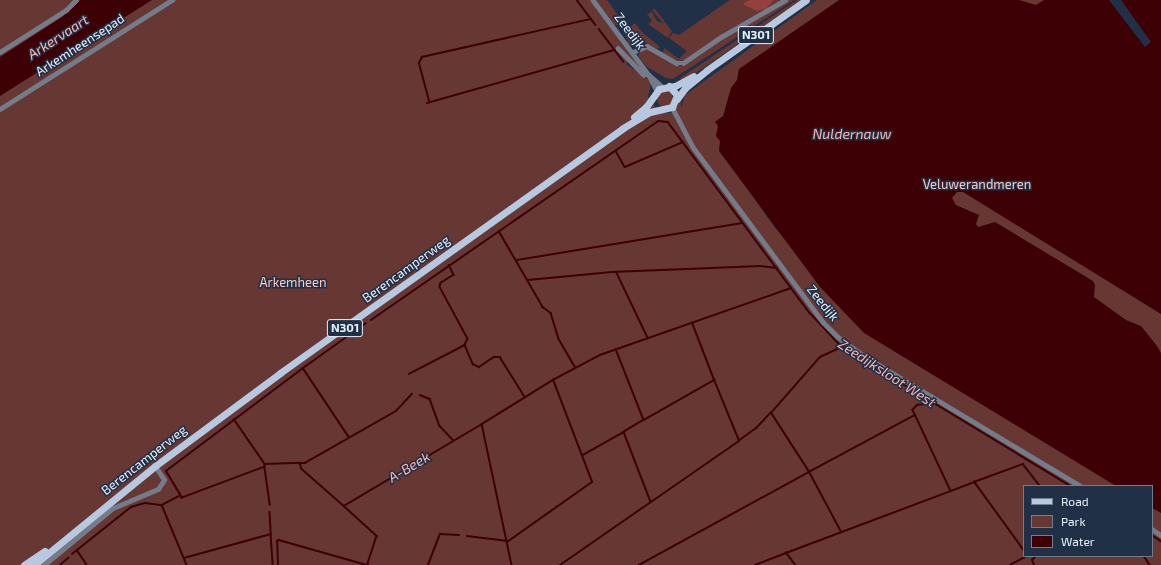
<!DOCTYPE html>
<style>
body{margin:0}
#map{position:relative;width:1161px;height:565px;overflow:hidden;background:#203046;font-family:"Exo 2",sans-serif}
div>[style]{position:absolute}
[style*='--x']{left:calc(var(--x)*1px);top:calc(var(--y)*1px);width:calc(var(--w)*1px);rotate:calc(var(--a)*1deg)}
.green>*{inset:0;background:#673734}
.round{border-radius:50%}
.forest>*{inset:0;background:#93403e}
.water>*{inset:0;background:#3c0005}
.stream>*{height:1.5px;margin:-0.75px;padding:0 0.75px;transform-origin:0.75px;border-radius:0.75px;background:#3c0005}
.street>*{height:4.5px;margin:-2.25px;padding:0 2.25px;transform-origin:2.25px;border-radius:2.25px;background:#737c88}
.primary>*{height:7px;margin:-3.5px;padding:0 3.5px;transform-origin:3.5px;border-radius:3.5px;background:#b7c9e1}
span{translate:-50% -50%;white-space:nowrap;text-align:center;line-height:1.15;-webkit-text-stroke:3px #203046;paint-order:stroke}
.shield-label span{padding:1px 3px;background:#203046;border:1px solid;border-radius:3px;-webkit-text-stroke-width:0}
.shield-label{font-size:12px;color:#e8f1fd;font-weight:700}
.street-label{font-size:13px;color:#e8f1fd}
.park-label{font-size:13px;color:#fbc9c5}
.water-label{font-size:14px;color:#feb5af;font-style:italic}
.legend{position:absolute;left:1023px;top:485px;width:130px;height:72px;box-sizing:border-box;background:#203046;border:1px solid #707d8f;margin:0;padding:5px 7px;list-style:none;font-size:12px;color:#e8f1fd}
.legend li{display:flex;align-items:center;gap:8px;height:20px}
.legend b{width:20px;border:1px solid #707d8f}
</style>
<div id="map">
<div class="green">
<i style="clip-path:polygon(evenodd,0 0,591px 0,644px 72px,628px 61px,626px 64px,650px 80px,651px 84px,648px 97px,659px 112px,671px 113px,681px 98px,681px 108px,685px 95px,817px 0,1109px 0,1146px 49px,1155px 42px,1121px 0,1161px 0,1161px 565px,0 565px,0 0,740px 178px,825px 291px,770px 221px,740px 178px,0 0,1024px 486px,1152px 486px,1152px 556px,1024px 556px,1024px 486px)"></i>
<i style="clip-path:polygon(596px 0,607px 0,625px 25px,615px 25px)"></i>
<i style="clip-path:polygon(730px 0,750px 0,757px 11px,766px 9px,774px 0,782px 0,720px 36px,685px 60px,678px 61px,663px 53px,664px 48px,679px 59px,687px 51px,669px 38px,673px 33px,679px 35px)"></i>
<i style="clip-path:polygon(788px 0,794px 0,673px 79px,666px 78px,647px 67px,639px 57px,639px 52px,647px 48px,682px 66px,722px 39px)"></i>
<i style="clip-path:polygon(797px 0,801px 0,702px 69px,682px 81px,680px 78px)"></i>
<i style="clip-path:polygon(655px 9px,672px 31px,668px 38px,648px 24px,652px 21px,647px 14px,652px 12px,657px 21px,664px 24px,652px 10px)"></i>
<i style="clip-path:polygon(635px 23px,642px 32px,660px 47px,657px 49px,645px 42px,635px 46px,629px 44px,624px 32px)"></i>
<i class="round" style="left:657px;top:91px;width:16px;height:16px"></i>
</div>
<div class="forest">
<i style="clip-path:polygon(750px 0,774px 0,766px 9px,757px 11px,744px 5px,744px 3px)"></i>
</div>
<div class="water">
<i style="clip-path:polygon(80px 0,152px 0,0 96px,0 57px,62px 17px)"></i>
<i style="clip-path:polygon(839px 0,1019px 0,1036px 5px,1044px 0,1109px 0,1145px 47px,1151px 42px,1121px 0,1161px 0,1161px 314px,963px 192px,957px 192px,952px 198px,956px 205px,979px 215px,976px 224px,978px 227px,995px 222px,1093px 281px,1095px 285px,1094px 297px,1126px 320px,1141px 326px,1157px 346px,1161px 353px,1161px 513px,1152px 508px,1152px 486px,1116px 486px,864px 333px,820px 287px,719px 151px,720px 141px,716px 136px,718px 126px,715px 122px,723px 116px,731px 88px,737px 80px,739px 69px)"></i>
</div>
<div class="stream">
<i style="--x:577;--y:0;--w:31;--a:53"></i>
<i style="--x:599;--y:29;--w:41;--a:52.9"></i>
<i style="--x:429;--y:101;--w:39;--a:-105"></i>
<i style="--x:419;--y:63;--w:7;--a:-63"></i>
<i style="--x:422;--y:57;--w:173;--a:-12.7"></i>
<i style="--x:427;--y:103;--w:194;--a:-15.8"></i>
<i style="--x:616;--y:151;--w:18;--a:61"></i>
<i style="--x:625;--y:167;--w:63;--a:-23.3"></i>
<i style="--x:499;--y:231;--w:88;--a:59.9"></i>
<i style="--x:543;--y:307;--w:10;--a:37"></i>
<i style="--x:551;--y:313;--w:27;--a:73"></i>
<i style="--x:559;--y:339;--w:32;--a:60"></i>
<i style="--x:517;--y:260;--w:228;--a:-9.3"></i>
<i style="--x:449;--y:265;--w:11;--a:63"></i>
<i style="--x:454;--y:275;--w:15;--a:148"></i>
<i style="--x:441;--y:283;--w:4;--a:104"></i>
<i style="--x:440;--y:287;--w:59;--a:61.7"></i>
<i style="--x:468;--y:339;--w:7;--a:117"></i>
<i style="--x:465;--y:345;--w:21;--a:67"></i>
<i style="--x:473;--y:364;--w:7;--a:27"></i>
<i style="--x:479;--y:367;--w:18;--a:-34"></i>
<i style="--x:494;--y:357;--w:6;--a:0"></i>
<i style="--x:500;--y:357;--w:47;--a:58"></i>
<i style="--x:617;--y:273;--w:72;--a:64.5"></i>
<i style="--x:528;--y:280;--w:84;--a:-5.4"></i>
<i style="--x:612;--y:272;--w:149;--a:-2.3"></i>
<i style="--x:761;--y:266;--w:16;--a:7"></i>
<i style="--x:371;--y:320;--w:349;--a:-34.7"></i>
<i style="--x:658;--y:121;--w:10;--a:6"></i>
<i style="--x:668;--y:122;--w:238;--a:53.4"></i>
<i style="--x:810;--y:313;--w:47;--a:46.7"></i>
<i style="--x:842;--y:347;--w:268;--a:31.3"></i>
<i style="--x:616;--y:349;--w:76;--a:68.5"></i>
<i style="--x:644;--y:420;--w:81;--a:-29.7"></i>
<i style="--x:714;--y:380;--w:61;--a:-111.1"></i>
<i style="--x:303;--y:368;--w:77;--a:-35.5"></i>
<i style="--x:409;--y:374;--w:63;--a:-27.4"></i>
<i style="--x:420;--y:395;--w:11;--a:22"></i>
<i style="--x:430;--y:399;--w:29;--a:70"></i>
<i style="--x:440;--y:426;--w:19;--a:47"></i>
<i style="--x:934;--y:404;--w:16;--a:176"></i>
<i style="--x:918;--y:405;--w:7;--a:135"></i>
<i style="--x:913;--y:410;--w:89;--a:64.9"></i>
<i style="--x:951;--y:491;--w:25;--a:-21"></i>
<i style="--x:771;--y:413;--w:74;--a:-48.8"></i>
<i style="--x:820;--y:357;--w:23;--a:-25"></i>
<i style="--x:234;--y:419;--w:55;--a:55.4"></i>
<i style="--x:265;--y:464;--w:35;--a:-2"></i>
<i style="--x:300;--y:463;--w:6;--a:72"></i>
<i style="--x:302;--y:469;--w:56;--a:41.4"></i>
<i style="--x:344;--y:506;--w:161;--a:-30.7"></i>
<i style="--x:482;--y:424;--w:144;--a:78"></i>
<i style="--x:644;--y:420;--w:23;--a:149"></i>
<i style="--x:624;--y:432;--w:75;--a:68.9"></i>
<i style="--x:651;--y:502;--w:107;--a:-34.7"></i>
<i style="--x:739;--y:441;--w:66;--a:-112.3"></i>
<i style="--x:482;--y:424;--w:84;--a:-31.8"></i>
<i style="--x:553;--y:380;--w:53;--a:-28"></i>
<i style="--x:600;--y:355;--w:202;--a:-19.3"></i>
<i style="--x:583;--y:455;--w:47;--a:-29.3"></i>
<i style="--x:300;--y:463;--w:5;--a:0"></i>
<i style="--x:305;--y:463;--w:105;--a:-29.7"></i>
<i style="--x:396;--y:411;--w:23;--a:-47"></i>
<i style="--x:265;--y:464;--w:3;--a:90"></i>
<i style="--x:265;--y:467;--w:89;--a:159.5"></i>
<i style="--x:182;--y:498;--w:31;--a:-121"></i>
<i style="--x:166;--y:471;--w:171;--a:-36.9"></i>
<i style="--x:303;--y:368;--w:83;--a:56.3"></i>
<i style="--x:265;--y:468;--w:37;--a:82"></i>
<i style="--x:162;--y:505;--w:65;--a:67.4"></i>
<i style="--x:344;--y:506;--w:45;--a:42.3"></i>
<i style="--x:377;--y:536;--w:29;--a:108"></i>
<i style="--x:368;--y:564;--w:1;--a:45"></i>
<i style="--x:270;--y:512;--w:22;--a:87"></i>
<i style="--x:841;--y:532;--w:68;--a:-118.1"></i>
<i style="--x:809;--y:472;--w:120;--a:-28.3"></i>
<i style="--x:1152;--y:535;--w:11;--a:34"></i>
<i style="--x:467;--y:536;--w:39;--a:7"></i>
<i style="--x:507;--y:542;--w:104;--a:-35.2"></i>
<i style="--x:592;--y:482;--w:109;--a:-110.9"></i>
<i style="--x:77;--y:550;--w:18;--a:56"></i>
<i style="--x:1024;--y:551;--w:85;--a:-125.9"></i>
<i style="--x:974;--y:482;--w:52;--a:-20.2"></i>
<i style="--x:1023;--y:464;--w:28;--a:52"></i>
<i style="--x:72;--y:554;--w:75;--a:-38.5"></i>
<i style="--x:131;--y:507;--w:15;--a:-16"></i>
<i style="--x:145;--y:503;--w:17;--a:7"></i>
<i style="--x:162;--y:505;--w:19;--a:-28"></i>
<i style="--x:1144;--y:556;--w:11;--a:56"></i>
<i style="--x:184;--y:558;--w:90;--a:-15.4"></i>
<i style="--x:271;--y:534;--w:31;--a:86"></i>
<i style="--x:60;--y:565;--w:11;--a:-41"></i>
<i style="--x:278;--y:565;--w:24;--a:-92"></i>
<i style="--x:277;--y:541;--w:2;--a:-27"></i>
<i style="--x:279;--y:540;--w:91;--a:15.9"></i>
<i style="--x:428;--y:565;--w:33;--a:-69"></i>
<i style="--x:440;--y:534;--w:19;--a:3"></i>
<i style="--x:560;--y:565;--w:111;--a:-34.7"></i>
<i style="--x:639;--y:565;--w:194;--a:-28.7"></i>
<i style="--x:809;--y:472;--w:70;--a:-122.8"></i>
<i style="--x:771;--y:413;--w:21;--a:133"></i>
<i style="--x:757;--y:428;--w:22;--a:144"></i>
<i style="--x:755;--y:565;--w:33;--a:-21"></i>
<i style="--x:795;--y:565;--w:15;--a:-127"></i>
<i style="--x:786;--y:553;--w:176;--a:-20.6"></i>
<i style="--x:1010;--y:565;--w:19;--a:-28"></i>
<i style="--x:1034;--y:565;--w:5;--a:-112"></i>
<i style="--x:1032;--y:560;--w:6;--a:-45"></i>
</div>
<div class="street">
<i style="--x:593;--y:0;--w:94;--a:53.3"></i>
<i style="--x:649;--y:75;--w:18;--a:63"></i>
<i style="--x:618;--y:48;--w:37;--a:46"></i>
<i style="--x:644;--y:75;--w:5;--a:0"></i>
<i style="--x:649;--y:75;--w:18;--a:41"></i>
<i style="--x:0;--y:52;--w:78;--a:-32.5"></i>
<i style="--x:66;--y:10;--w:14;--a:-45"></i>
<i style="--x:633;--y:52;--w:15;--a:-23"></i>
<i style="--x:647;--y:46;--w:34;--a:30"></i>
<i style="--x:676;--y:63;--w:7;--a:0"></i>
<i style="--x:683;--y:63;--w:46;--a:-34.4"></i>
<i style="--x:721;--y:37;--w:74;--a:-30"></i>
<i style="--x:672;--y:107;--w:45;--a:62.3"></i>
<i style="--x:693;--y:147;--w:218;--a:53.4"></i>
<i style="--x:823;--y:322;--w:21;--a:45"></i>
<i style="--x:838;--y:337;--w:32;--a:36"></i>
<i style="--x:864;--y:356;--w:252;--a:31"></i>
<i style="--x:0;--y:109;--w:204;--a:-32.4"></i>
<i style="--x:1152;--y:529;--w:11;--a:34"></i>
<i style="--x:44;--y:565;--w:89;--a:-39.6"></i>
<i style="--x:113;--y:508;--w:49;--a:-22.9"></i>
<i style="--x:158;--y:489;--w:11;--a:-56"></i>
<i style="--x:164;--y:480;--w:17;--a:-123"></i>
</div>
<div class="primary">
<i style="--x:677;--y:99;--w:14;--a:-54"></i>
<i style="--x:685;--y:88;--w:28;--a:-39"></i>
<i style="--x:707;--y:70;--w:121;--a:-35.3"></i>
<i style="--x:634;--y:117;--w:16;--a:-40"></i>
<i style="--x:646;--y:107;--w:22;--a:-54"></i>
<i style="--x:659;--y:89;--w:16;--a:-11"></i>
<i style="--x:675;--y:86;--w:21;--a:-28"></i>
<i style="--x:24;--y:565;--w:25;--a:-34"></i>
<i style="--x:34;--y:565;--w:156;--a:-39.3"></i>
<i style="--x:155;--y:466;--w:156;--a:-36.6"></i>
<i style="--x:280;--y:373;--w:422;--a:-35.5"></i>
<i style="--x:623;--y:128;--w:31;--a:-31"></i>
<i style="--x:650;--y:112;--w:23;--a:-13"></i>
<i style="--x:672;--y:107;--w:13;--a:-67"></i>
<i style="--x:677;--y:95;--w:12;--a:-132"></i>
</div>
<div class="shield-label">
<span style="left:756px;top:35px">N301</span>
<span style="left:345px;top:328px">N301</span>
</div>
<div class="street-label">
<span style="left:630px;top:31px;rotate:53deg">Zeedijk</span>
<span style="left:80px;top:45px;rotate:-33deg">Arkemheensepad</span>
<span style="left:406px;top:269px;rotate:-36deg">Berencamperweg</span>
<span style="left:823px;top:303px;rotate:51deg">Zeedijk</span>
<span style="left:144px;top:460px;rotate:-38deg">Berencamperweg</span>
</div>
<div class="park-label">
<span style="left:977px;top:184px">Veluwerandmeren</span>
<span style="left:293px;top:282px">Arkemheen</span>
</div>
<div class="water-label">
<span style="left:58px;top:37px;rotate:-33deg">Arkervaart</span>
<span style="left:852px;top:134px">Nuldernauw</span>
<span style="left:887px;top:373px;rotate:33deg">Zeedijksloot West</span>
<span style="left:409px;top:467px;rotate:-31deg">A-Beek</span>
</div>
<ul class="legend">
<li><b style="height:5px;background:#b7c9e1"></b>Road</li>
<li><b style="height:11px;background:#673734"></b>Park</li>
<li><b style="height:11px;background:#3c0005"></b>Water</li>
</ul>
</div>
